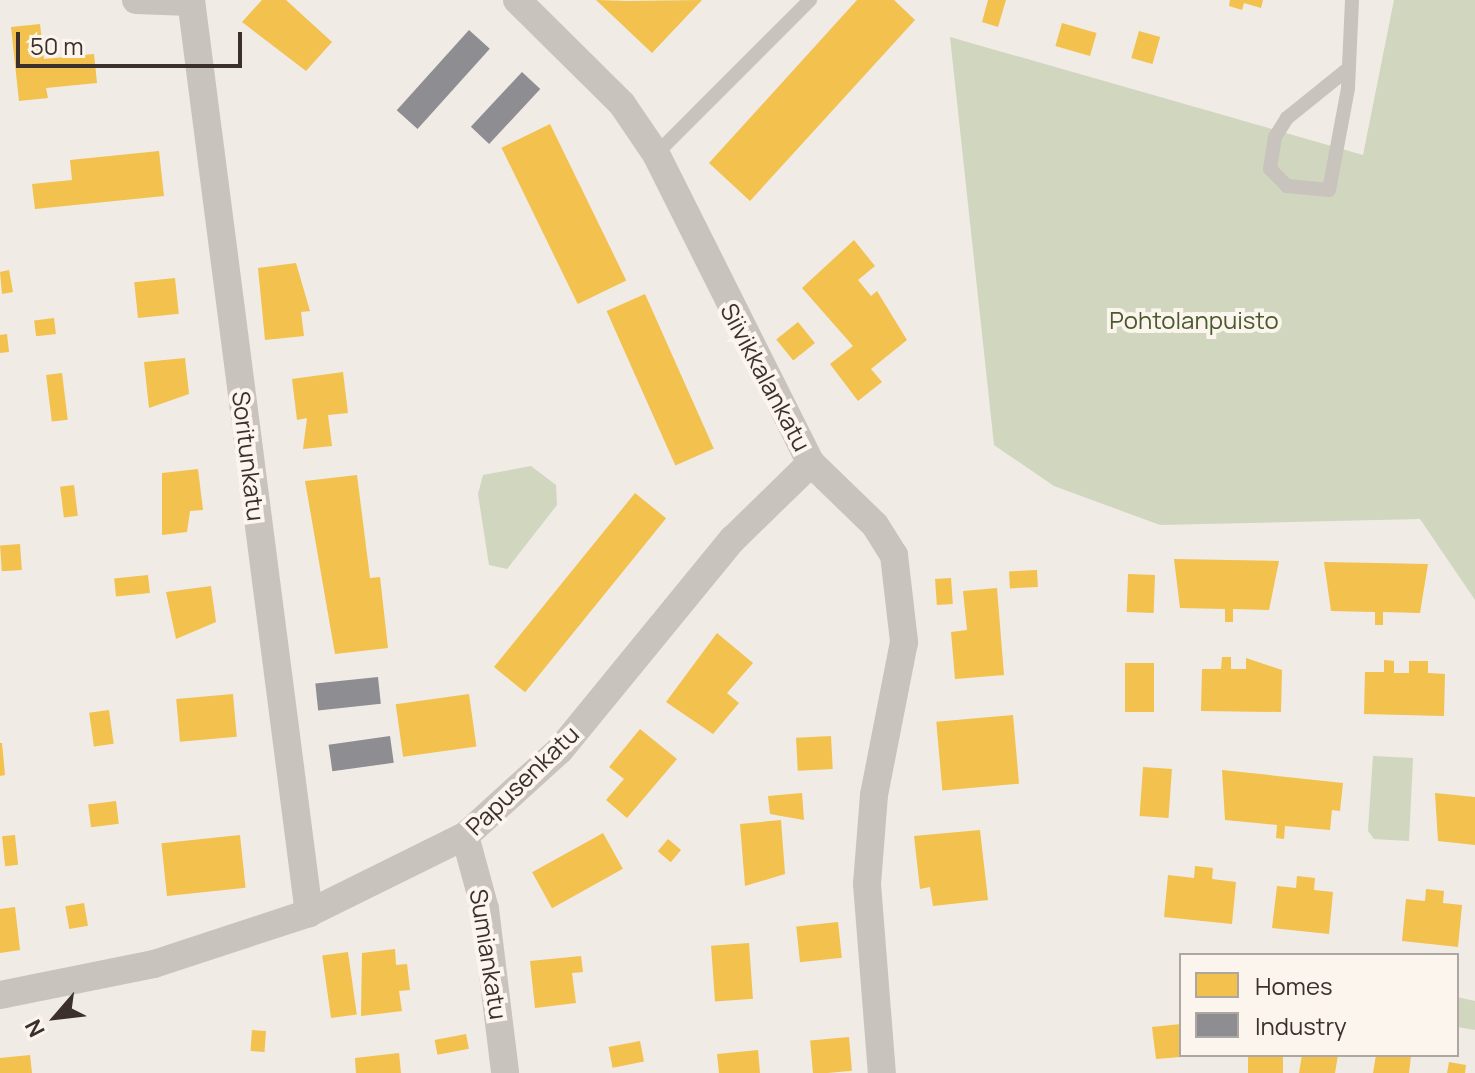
<!DOCTYPE html>
<style>
body{margin:0}
#map{position:relative;width:1475px;height:1073px;overflow:hidden;background:#f0ebe5;font-family:Manrope,sans-serif}
div>[style]{position:absolute}
[style*='--x']{left:calc(var(--x)*1px);top:calc(var(--y)*1px);width:calc(var(--w)*1px);rotate:calc(var(--a)*1deg)}
.green>*{inset:0;background:#d1d6bf}
.homes>*{inset:0;background:#f2c14e;transform-origin:0 0}
.industry>*{inset:0;background:#8d8d92;transform-origin:0 0}
.lane>*{height:14px;margin:-7px;padding:0 7px;transform-origin:7px;border-radius:7px;background:#c9c3be}
.street>*{height:28px;margin:-14px;padding:0 14px;transform-origin:14px;border-radius:14px;background:#c9c3be}
span{translate:-50% -50%;white-space:nowrap;text-align:center;line-height:1.15;-webkit-text-stroke:8px #fbf5ee;paint-order:stroke}
.park-label{font-size:24px;color:#4a5a2e}
.street-label{font-size:24px;color:#3b302b}
.legend{position:absolute;left:1179px;top:953px;width:280px;height:104px;box-sizing:border-box;background:#fbf5ee;border:2px solid #aea6a0;margin:0;padding:10px 14px;list-style:none;font-size:24px;color:#3b302b}
.legend li{display:flex;align-items:center;gap:16px;height:40px}
.legend b{width:40px;border:2px solid #aea6a0}
.north{position:absolute;left:16px;top:977px;width:80px;height:80px;-webkit-text-stroke:6px #fbf5ee;paint-order:stroke;rotate:242deg;font-size:22px;font-weight:700;line-height:32px;text-align:center;color:#3b302b}
.north::after{content:'';display:block;margin:auto;width:28px;height:36px;background:#3b302b;clip-path:polygon(50% 0,100% 100%,50% 72%,0 100%)}
.scale{position:absolute;left:16px;top:32px;width:226px;height:36px;box-sizing:border-box;border:4px solid #3b302b;border-top:0;padding-left:10px;font-size:24px;line-height:28px;white-space:nowrap;color:#3b302b;-webkit-text-stroke:6px #fbf5ee;paint-order:stroke}
</style>
<div id="map">
<div class="green">
<i style="clip-path:polygon(1394px 0,1475px 0,1475px 600px,1420px 519px,1160px 525px,1054px 486px,994px 445px,950px 37px,1363px 155px)"></i>
<i style="clip-path:polygon(531px 466px,556px 485px,557px 505px,507px 569px,489px 565px,478px 494px,483px 475px)"></i>
<i style="clip-path:polygon(1373px 756px,1413px 758px,1409px 841px,1374px 839px,1368px 831px)"></i>
<i style="clip-path:polygon(1457px 997px,1475px 1001px,1475px 1030px,1457px 1027px)"></i>
</div>
<div class="homes">
<i style="clip-path:polygon(262px 0,286px 0,332px 42px,306px 71px,242px 22px)"></i>
<i style="clip-path:polygon(596px 0,628px 1px,702px 0,652px 53px)"></i>
<i style="clip-path:polygon(857px 0,894px 0,915px 20px,750px 201px,709px 163px)"></i>
<i style="clip-path:polygon(988px 0,1006px 0,998px 27px,982px 22px)"></i>
<i style="clip-path:polygon(1230px 0,1263px 0,1261px 8px,1244px 3px,1242px 10px,1229px 6px)"></i>
<i style="left:1062px;top:23px;width:36px;height:24px;rotate:16deg"></i>
<i style="clip-path:polygon(40px 24px,44px 59px,94px 54px,97px 83px,46px 88px,48px 98px,19px 101px,11px 27px)"></i>
<i style="left:1139px;top:31px;width:22px;height:28px;rotate:16deg"></i>
<i style="left:550px;top:124px;width:174px;height:54px;rotate:64deg"></i>
<i style="clip-path:polygon(159px 151px,164px 196px,35px 209px,32px 184px,72px 180px,70px 160px)"></i>
<i style="clip-path:polygon(854px 240px,875px 266px,858px 280px,871px 296px,877px 291px,907px 340px,871px 369px,882px 382px,858px 401px,830px 364px,853px 346px,802px 288px)"></i>
<i style="clip-path:polygon(296px 263px,310px 311px,301px 312px,304px 336px,265px 340px,258px 268px)"></i>
<i style="clip-path:polygon(9px 270px,13px 292px,2px 294px,0 272px)"></i>
<i style="left:175px;top:278px;width:36px;height:41px;rotate:84deg"></i>
<i style="left:645px;top:294px;width:169px;height:42px;rotate:66deg"></i>
<i style="left:54px;top:318px;width:16px;height:20px;rotate:83deg"></i>
<i style="left:798px;top:322px;width:27px;height:28px;rotate:51deg"></i>
<i style="clip-path:polygon(7px 334px,9px 352px,0 353px,0 335px)"></i>
<i style="clip-path:polygon(185px 358px,189px 394px,149px 408px,144px 362px)"></i>
<i style="clip-path:polygon(343px 372px,348px 413px,328px 415px,332px 446px,303px 449px,307px 418px,297px 420px,292px 379px)"></i>
<i style="left:62px;top:373px;width:47px;height:16px;rotate:83deg"></i>
<i style="clip-path:polygon(198px 469px,203px 510px,190px 511px,187px 532px,162px 535px,162px 473px)"></i>
<i style="clip-path:polygon(357px 475px,370px 578px,380px 577px,388px 648px,335px 654px,305px 481px)"></i>
<i style="left:74px;top:485px;width:31px;height:14px;rotate:83deg"></i>
<i style="left:635px;top:493px;width:40px;height:224px;rotate:39deg"></i>
<i style="left:20px;top:544px;width:26px;height:20px;rotate:86deg"></i>
<i style="clip-path:polygon(1174px 559px,1279px 561px,1269px 610px,1233px 609px,1233px 622px,1225px 622px,1225px 609px,1180px 608px)"></i>
<i style="clip-path:polygon(1324px 562px,1428px 564px,1420px 613px,1383px 612px,1383px 625px,1375px 625px,1375px 612px,1331px 611px)"></i>
<i style="left:1037px;top:570px;width:17px;height:28px;rotate:87deg"></i>
<i style="left:1128px;top:574px;width:27px;height:38px;rotate:2deg"></i>
<i style="left:148px;top:575px;width:18px;height:34px;rotate:84deg"></i>
<i style="left:951px;top:578px;width:26px;height:16px;rotate:86deg"></i>
<i style="clip-path:polygon(211px 586px,216px 622px,176px 639px,166px 592px)"></i>
<i style="clip-path:polygon(997px 588px,1004px 675px,955px 679px,951px 632px,967px 630px,963px 591px)"></i>
<i style="clip-path:polygon(717px 633px,753px 663px,727px 693px,739px 703px,713px 734px,666px 702px)"></i>
<i style="clip-path:polygon(1222px 657px,1231px 657px,1231px 669px,1246px 669px,1246px 658px,1282px 670px,1281px 712px,1201px 711px,1202px 669px,1221px 669px)"></i>
<i style="clip-path:polygon(1384px 660px,1394px 661px,1394px 673px,1409px 673px,1409px 661px,1428px 661px,1428px 673px,1445px 674px,1444px 716px,1364px 714px,1365px 672px,1384px 672px)"></i>
<i style="left:1125px;top:663px;width:29px;height:49px"></i>
<i style="left:233px;top:694px;width:43px;height:57px;rotate:85deg"></i>
<i style="left:469px;top:694px;width:53px;height:74px;rotate:82deg"></i>
<i style="left:109px;top:710px;width:34px;height:20px;rotate:82deg"></i>
<i style="left:1013px;top:715px;width:69px;height:77px;rotate:85deg"></i>
<i style="clip-path:polygon(640px 729px,677px 759px,627px 818px,606px 800px,624px 779px,609px 767px)"></i>
<i style="left:831px;top:736px;width:33px;height:35px;rotate:87deg"></i>
<i style="clip-path:polygon(0 743px,2px 743px,5px 775px,0 776px)"></i>
<i style="left:1143px;top:767px;width:29px;height:49px;rotate:4deg"></i>
<i style="clip-path:polygon(1222px 770px,1343px 783px,1340px 811px,1332px 810px,1330px 830px,1285px 826px,1284px 839px,1276px 838px,1277px 825px,1225px 820px)"></i>
<i style="clip-path:polygon(802px 793px,804px 820px,770px 814px,768px 796px)"></i>
<i style="clip-path:polygon(1435px 793px,1475px 797px,1475px 845px,1438px 841px)"></i>
<i style="left:116px;top:801px;width:23px;height:28px;rotate:83deg"></i>
<i style="clip-path:polygon(781px 820px,785px 874px,745px 886px,740px 824px)"></i>
<i style="clip-path:polygon(980px 830px,988px 900px,933px 906px,930px 887px,920px 889px,914px 836px)"></i>
<i style="left:603px;top:833px;width:41px;height:81px;rotate:61deg"></i>
<i style="left:15px;top:835px;width:30px;height:13px;rotate:84deg"></i>
<i style="left:240px;top:835px;width:53px;height:79px;rotate:84deg"></i>
<i style="left:668px;top:839px;width:17px;height:16px;rotate:40deg"></i>
<i style="clip-path:polygon(1195px 866px,1213px 868px,1212px 879px,1236px 882px,1232px 924px,1164px 917px,1168px 875px,1194px 878px)"></i>
<i style="clip-path:polygon(1297px 876px,1315px 878px,1314px 890px,1333px 892px,1329px 934px,1272px 928px,1277px 886px,1296px 888px)"></i>
<i style="clip-path:polygon(1426px 889px,1444px 891px,1443px 903px,1462px 905px,1458px 947px,1402px 941px,1406px 899px,1425px 901px)"></i>
<i style="left:84px;top:903px;width:23px;height:19px;rotate:80deg"></i>
<i style="clip-path:polygon(15px 907px,20px 950px,0 953px,0 909px)"></i>
<i style="left:838px;top:922px;width:36px;height:42px;rotate:84deg"></i>
<i style="left:749px;top:943px;width:56px;height:38px;rotate:86deg"></i>
<i style="clip-path:polygon(395px 949px,396px 965px,407px 964px,410px 990px,399px 991px,402px 1011px,361px 1016px,362px 953px)"></i>
<i style="left:348px;top:952px;width:63px;height:26px;rotate:82deg"></i>
<i style="clip-path:polygon(581px 956px,583px 972px,572px 973px,576px 1003px,535px 1008px,530px 961px)"></i>
<i style="clip-path:polygon(1181px 1024px,1181px 1057px,1156px 1059px,1152px 1027px)"></i>
<i style="left:252px;top:1030px;width:14px;height:21px;rotate:4deg"></i>
<i style="left:466px;top:1034px;width:15px;height:32px;rotate:79deg"></i>
<i style="left:849px;top:1037px;width:34px;height:39px;rotate:85deg"></i>
<i style="left:640px;top:1041px;width:21px;height:32px;rotate:79deg"></i>
<i style="clip-path:polygon(758px 1050px,760px 1073px,719px 1073px,717px 1054px)"></i>
<i style="clip-path:polygon(399px 1053px,401px 1073px,356px 1073px,355px 1058px)"></i>
<i style="clip-path:polygon(30px 1055px,32px 1073px,0 1073px,0 1058px)"></i>
<i style="left:1248px;top:1055px;width:35px;height:18px"></i>
<i style="clip-path:polygon(1302px 1055px,1338px 1055px,1335px 1073px,1299px 1073px)"></i>
<i style="clip-path:polygon(1376px 1055px,1411px 1056px,1409px 1073px,1373px 1073px)"></i>
<i style="clip-path:polygon(1449px 1062px,1466px 1065px,1465px 1073px,1447px 1073px)"></i>
</div>
<div class="industry">
<i style="left:469px;top:30px;width:28px;height:108px;rotate:42deg"></i>
<i style="left:522px;top:72px;width:25px;height:75px;rotate:43deg"></i>
<i style="left:378px;top:677px;width:27px;height:63px;rotate:84deg"></i>
<i style="left:390px;top:736px;width:27px;height:62px;rotate:82deg"></i>
</div>
<div class="lane">
<i style="--x:1349;--y:68;--w:80;--a:141.1"></i>
<i style="--x:1287;--y:118;--w:22;--a:122"></i>
<i style="--x:1275;--y:137;--w:32;--a:99"></i>
<i style="--x:1270;--y:169;--w:24;--a:45"></i>
<i style="--x:1287;--y:186;--w:42;--a:5.4"></i>
<i style="--x:1329;--y:190;--w:104;--a:-79.4"></i>
<i style="--x:1348;--y:88;--w:88;--a:-87.4"></i>
<i style="--x:656;--y:154;--w:218;--a:-45"></i>
</div>
<div class="street">
<i style="--x:136;--y:0;--w:53;--a:2.2"></i>
<i style="--x:191;--y:0;--w:921;--a:82.64"></i>
<i style="--x:517;--y:0;--w:148;--a:44.7"></i>
<i style="--x:622;--y:104;--w:60;--a:55.8"></i>
<i style="--x:656;--y:154;--w:346;--a:63.4"></i>
<i style="--x:811;--y:463;--w:89;--a:44.1"></i>
<i style="--x:875;--y:525;--w:36;--a:58"></i>
<i style="--x:894;--y:555;--w:88;--a:83.4"></i>
<i style="--x:904;--y:642;--w:156;--a:101.1"></i>
<i style="--x:874;--y:795;--w:89;--a:94.5"></i>
<i style="--x:867;--y:884;--w:190;--a:85.5"></i>
<i style="--x:465;--y:836;--w:76;--a:74.7"></i>
<i style="--x:485;--y:909;--w:165;--a:83"></i>
<i style="--x:0;--y:995;--w:157;--a:-11.4"></i>
<i style="--x:154;--y:964;--w:163;--a:-18.2"></i>
<i style="--x:309;--y:913;--w:174;--a:-26.3"></i>
<i style="--x:465;--y:836;--w:128;--a:-42.2"></i>
<i style="--x:560;--y:750;--w:273;--a:-50.7"></i>
<i style="--x:733;--y:539;--w:109;--a:-44.3"></i>
</div>
<div class="park-label">
<span style="left:1194px;top:320px">Pohtolanpuisto</span>
</div>
<div class="street-label">
<span style="left:766px;top:377px;rotate:62deg">Siivikkalankatu</span>
<span style="left:249px;top:456px;rotate:83deg">Soritunkatu</span>
<span style="left:522px;top:780px;rotate:-44deg">Papusenkatu</span>
<span style="left:489px;top:954px;rotate:81deg">Sumiankatu</span>
</div>
<ul class="legend">
<li><b style="height:22px;background:#f2c14e"></b>Homes</li>
<li><b style="height:22px;background:#8d8d92"></b>Industry</li>
</ul>
<div class="north">N</div>
<div class="scale">50 m</div>
</div>
